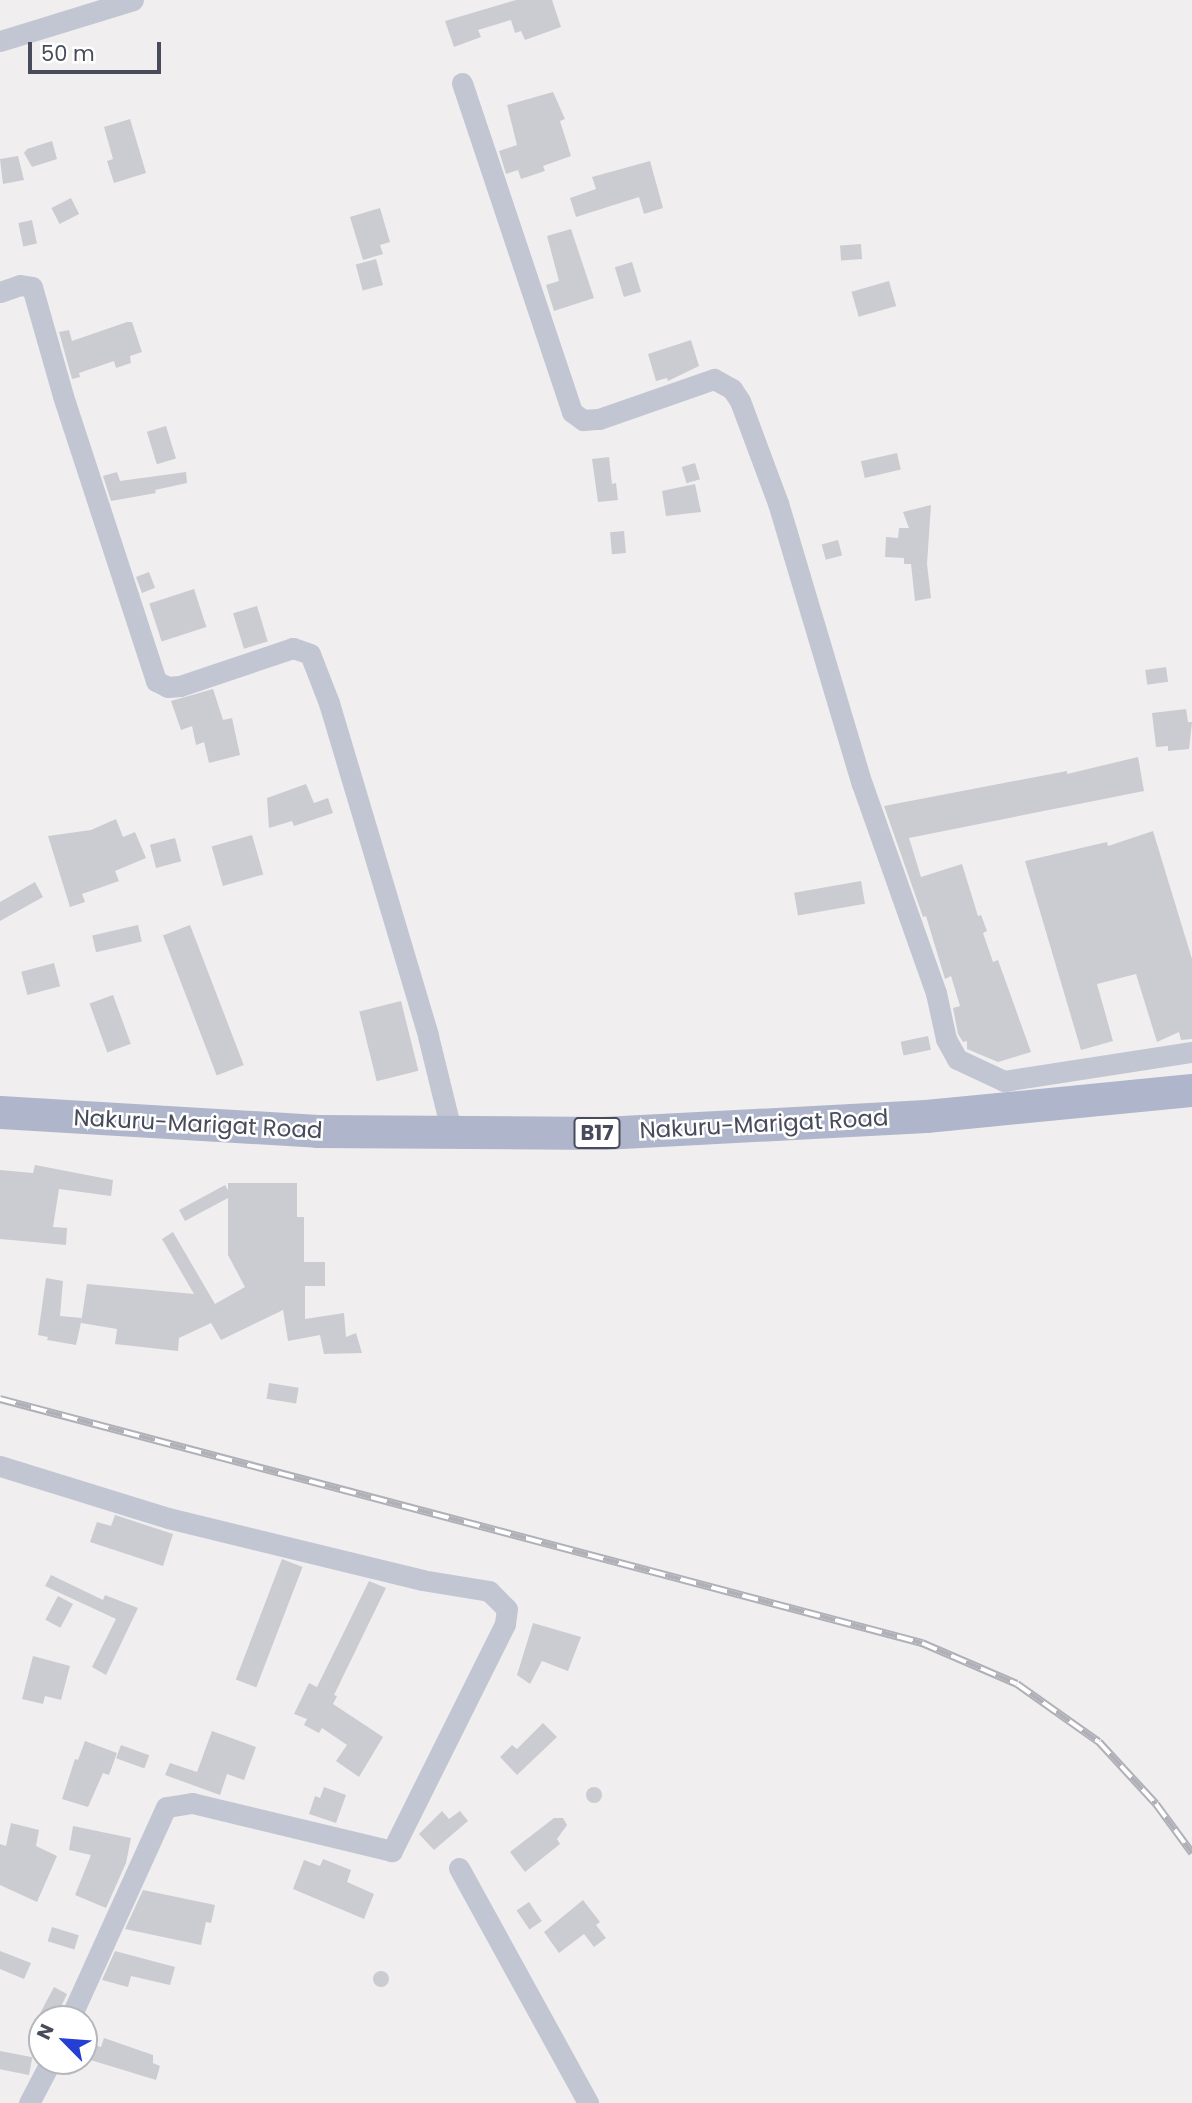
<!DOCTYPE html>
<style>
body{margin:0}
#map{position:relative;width:1192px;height:2103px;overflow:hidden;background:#f0eeee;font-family:Poppins,sans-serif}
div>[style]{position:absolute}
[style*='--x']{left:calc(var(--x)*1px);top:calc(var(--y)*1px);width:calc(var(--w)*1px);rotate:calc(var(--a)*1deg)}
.building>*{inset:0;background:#cbccd2;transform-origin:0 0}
.round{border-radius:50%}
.minor>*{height:21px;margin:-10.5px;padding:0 10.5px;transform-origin:10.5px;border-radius:10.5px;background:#c2c6d2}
.primary>*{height:33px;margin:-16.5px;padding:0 16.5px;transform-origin:16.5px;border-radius:16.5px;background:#afb5cb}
.rail>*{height:8px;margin-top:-4px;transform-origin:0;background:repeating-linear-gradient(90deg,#fff 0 16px,#b0b1b8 0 32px);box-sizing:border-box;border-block:2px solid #b0b1b8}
span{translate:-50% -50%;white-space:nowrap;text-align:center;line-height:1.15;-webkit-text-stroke:5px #fff;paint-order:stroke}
.shield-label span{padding:2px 5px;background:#fff;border:2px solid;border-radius:5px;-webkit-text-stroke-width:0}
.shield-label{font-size:21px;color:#474b5a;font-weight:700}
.street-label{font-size:23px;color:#474b5a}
.north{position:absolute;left:28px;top:2005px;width:70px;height:70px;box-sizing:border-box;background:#fff;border:2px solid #b5b7bd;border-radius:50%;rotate:295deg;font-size:19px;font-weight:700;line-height:28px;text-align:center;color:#474b5a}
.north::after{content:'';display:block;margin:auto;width:24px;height:32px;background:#253ed3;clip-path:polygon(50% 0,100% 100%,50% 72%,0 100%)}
.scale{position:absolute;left:28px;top:42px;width:133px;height:32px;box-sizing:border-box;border:4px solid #474b5a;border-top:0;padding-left:9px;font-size:21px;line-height:24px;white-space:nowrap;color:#474b5a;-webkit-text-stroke:5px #fff;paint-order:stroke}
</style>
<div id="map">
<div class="building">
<i style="clip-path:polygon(516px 0,552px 0,561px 27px,525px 40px,521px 31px,515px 33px,511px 20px,478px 30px,481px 37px,454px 47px,445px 21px)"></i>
<i style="clip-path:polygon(553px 92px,565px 119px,560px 121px,571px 156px,543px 166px,545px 171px,521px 179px,518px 170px,506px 174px,499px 151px,517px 145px,507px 105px)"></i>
<i style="clip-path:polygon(130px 119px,146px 173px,114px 183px,107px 161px,113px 159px,104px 127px)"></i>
<i style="clip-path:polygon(52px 141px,57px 159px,32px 167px,24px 153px,27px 149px)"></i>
<i style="clip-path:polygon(18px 156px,24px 180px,3px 184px,0 159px)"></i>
<i style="clip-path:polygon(650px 161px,663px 208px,644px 214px,639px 197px,576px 217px,570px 198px,596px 189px,592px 177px)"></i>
<i style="left:71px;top:198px;width:18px;height:22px;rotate:63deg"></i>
<i style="clip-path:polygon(380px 208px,390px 242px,380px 245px,383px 254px,363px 260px,350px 217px)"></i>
<i style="left:32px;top:220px;width:24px;height:14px;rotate:78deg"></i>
<i style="clip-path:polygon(571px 229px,594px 298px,554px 311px,546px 285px,559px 281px,547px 236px)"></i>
<i style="left:861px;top:244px;width:15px;height:21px;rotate:86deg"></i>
<i style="left:376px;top:259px;width:27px;height:21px;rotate:75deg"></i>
<i style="left:632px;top:262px;width:31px;height:18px;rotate:73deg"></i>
<i style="left:889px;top:281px;width:26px;height:39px;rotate:74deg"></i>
<i style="clip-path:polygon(127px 322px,132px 322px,142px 352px,130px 356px,131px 363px,116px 368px,114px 361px,79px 373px,80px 377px,72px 379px,59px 332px,69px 330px,72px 341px)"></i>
<i style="clip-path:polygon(691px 340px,699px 366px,668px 381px,667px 378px,656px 381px,648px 354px)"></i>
<i style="left:166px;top:426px;width:34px;height:20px;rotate:73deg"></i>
<i style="left:897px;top:453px;width:17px;height:37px;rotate:77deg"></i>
<i style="clip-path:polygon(609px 457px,612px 484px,616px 483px,618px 500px,598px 502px,592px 459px)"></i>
<i style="left:695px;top:463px;width:17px;height:14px;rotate:73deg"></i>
<i style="clip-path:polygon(117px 472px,120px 481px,186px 472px,187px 483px,155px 490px,156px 493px,111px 501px,103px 476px)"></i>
<i style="clip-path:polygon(695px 484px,701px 512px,666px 516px,662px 491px)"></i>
<i style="clip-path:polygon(931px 505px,927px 564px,931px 598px,915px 601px,911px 564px,904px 564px,904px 558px,885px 557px,886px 537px,898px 538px,899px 528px,909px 528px,903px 512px)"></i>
<i style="left:624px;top:531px;width:22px;height:14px;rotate:85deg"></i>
<i style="left:838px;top:540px;width:16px;height:17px;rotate:75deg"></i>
<i style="left:149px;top:572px;width:17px;height:14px;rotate:69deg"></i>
<i style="left:194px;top:589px;width:40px;height:47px;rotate:72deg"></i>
<i style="left:257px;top:606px;width:37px;height:25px;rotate:73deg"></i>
<i style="left:1166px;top:667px;width:15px;height:21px;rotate:82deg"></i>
<i style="clip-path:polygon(213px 689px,223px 720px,232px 718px,240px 755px,209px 763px,204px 742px,196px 745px,192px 726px,181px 730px,171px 701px)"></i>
<i style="clip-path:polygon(1186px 709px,1188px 722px,1192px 722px,1189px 749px,1168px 751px,1168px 746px,1156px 747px,1152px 713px)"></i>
<i style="clip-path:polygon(1138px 757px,1144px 791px,909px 838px,921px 877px,962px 864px,978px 916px,981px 915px,987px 931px,983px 933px,993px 962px,998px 960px,1031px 1052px,998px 1062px,967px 1049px,967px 1041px,963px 1042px,958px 1034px,953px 1008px,960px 1006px,951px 976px,945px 979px,926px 916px,923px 917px,884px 806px,1067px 771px,1067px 774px)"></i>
<i style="clip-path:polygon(306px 784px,314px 803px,328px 798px,333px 813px,294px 826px,292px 821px,269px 828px,267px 798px)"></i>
<i style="clip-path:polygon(116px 819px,123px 837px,135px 832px,146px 858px,115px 871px,119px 881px,82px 894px,85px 902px,70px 907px,48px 836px,91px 830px)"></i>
<i style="clip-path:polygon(1153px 831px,1192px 959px,1192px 1039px,1181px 1040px,1179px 1032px,1157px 1042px,1136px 974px,1097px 984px,1113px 1041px,1081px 1050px,1025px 861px,1107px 842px,1108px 846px)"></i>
<i style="left:252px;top:835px;width:41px;height:42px;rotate:74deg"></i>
<i style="left:175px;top:838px;width:24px;height:26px;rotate:75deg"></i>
<i style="left:861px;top:881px;width:23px;height:68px;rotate:80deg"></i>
<i style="clip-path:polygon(35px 882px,43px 897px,0 921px,0 902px)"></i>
<i style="left:138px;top:925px;width:17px;height:47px;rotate:77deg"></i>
<i style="left:190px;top:925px;width:150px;height:29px;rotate:69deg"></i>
<i style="left:54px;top:963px;width:24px;height:34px;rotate:75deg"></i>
<i style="left:113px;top:995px;width:52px;height:25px;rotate:70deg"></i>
<i style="left:401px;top:1001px;width:72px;height:43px;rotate:76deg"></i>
<i style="left:928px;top:1036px;width:14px;height:28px;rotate:78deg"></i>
<i style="clip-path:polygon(35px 1165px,113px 1180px,111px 1196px,59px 1189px,53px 1227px,67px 1228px,66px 1245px,0 1239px,0 1170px,33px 1173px)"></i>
<i style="clip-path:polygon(228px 1183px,297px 1183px,297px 1217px,304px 1217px,304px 1262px,325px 1262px,325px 1286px,305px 1286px,305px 1319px,344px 1313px,346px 1337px,356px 1333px,362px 1353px,324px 1354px,320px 1335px,288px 1341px,283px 1310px,221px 1340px,211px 1323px,179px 1338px,178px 1351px,115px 1344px,117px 1329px,81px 1323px,87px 1284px,194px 1294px,162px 1239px,173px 1232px,215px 1304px,245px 1287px,228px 1255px,228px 1198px,185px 1221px,179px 1210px,225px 1185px,228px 1190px)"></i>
<i style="clip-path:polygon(46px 1278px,63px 1281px,60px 1316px,82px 1318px,76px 1345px,47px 1340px,48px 1337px,38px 1335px)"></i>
<i style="left:269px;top:1383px;width:30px;height:16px;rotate:9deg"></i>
<i style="clip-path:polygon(115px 1515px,173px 1534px,163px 1566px,90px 1542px,97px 1522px,111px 1526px)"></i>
<i style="left:282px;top:1559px;width:22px;height:129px;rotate:21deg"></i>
<i style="clip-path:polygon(51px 1575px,103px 1600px,105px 1595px,138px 1608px,106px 1675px,92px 1667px,116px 1619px,45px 1586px)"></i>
<i style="clip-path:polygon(369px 1581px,386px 1588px,334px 1695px,337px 1696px,333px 1704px,383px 1737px,359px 1777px,336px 1761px,347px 1745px,322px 1728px,319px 1733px,304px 1725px,307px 1719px,294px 1714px,309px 1683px,317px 1687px)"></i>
<i style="left:58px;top:1596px;width:17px;height:27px;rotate:28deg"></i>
<i style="clip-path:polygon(533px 1623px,581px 1637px,568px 1671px,542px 1661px,530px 1684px,517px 1675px)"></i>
<i style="clip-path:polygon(33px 1656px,70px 1666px,61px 1700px,45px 1696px,43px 1704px,22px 1699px)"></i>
<i style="clip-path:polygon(543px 1723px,557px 1737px,517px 1775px,500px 1757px,512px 1745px,517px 1749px)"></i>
<i style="clip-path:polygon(212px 1731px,256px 1747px,244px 1780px,227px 1774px,220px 1795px,165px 1775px,170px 1763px,197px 1772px)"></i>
<i style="clip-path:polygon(85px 1741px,117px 1753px,109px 1775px,103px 1773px,88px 1807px,62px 1799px,75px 1759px,78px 1760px)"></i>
<i style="left:121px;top:1745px;width:30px;height:14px;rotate:20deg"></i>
<i style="clip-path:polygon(324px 1787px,346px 1795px,336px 1823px,309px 1814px,315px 1796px,320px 1798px)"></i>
<i class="round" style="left:586px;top:1787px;width:16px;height:16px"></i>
<i style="clip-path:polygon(442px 1811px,449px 1819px,460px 1811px,468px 1821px,434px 1850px,419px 1834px)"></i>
<i style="clip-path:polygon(554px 1818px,563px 1818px,567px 1825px,557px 1839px,560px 1844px,525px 1872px,510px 1852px)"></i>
<i style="clip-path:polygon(11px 1823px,39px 1830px,36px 1846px,57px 1856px,37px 1902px,0 1885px,0 1844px,6px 1846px)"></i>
<i style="clip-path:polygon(73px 1826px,131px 1838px,126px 1863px,106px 1908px,75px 1895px,91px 1855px,69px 1850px)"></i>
<i style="clip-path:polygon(323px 1859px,351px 1870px,347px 1882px,374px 1894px,364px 1919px,293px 1889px,304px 1860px,320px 1866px)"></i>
<i style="clip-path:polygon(143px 1890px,215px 1905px,211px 1923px,206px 1922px,201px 1945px,125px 1929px)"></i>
<i style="clip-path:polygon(583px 1900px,600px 1922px,596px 1925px,606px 1938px,594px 1947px,584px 1934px,559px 1953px,544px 1932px)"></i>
<i style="left:529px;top:1902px;width:23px;height:15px;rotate:56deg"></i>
<i style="left:52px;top:1927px;width:28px;height:15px;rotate:17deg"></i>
<i style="clip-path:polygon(0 1951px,31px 1963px,24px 1979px,0 1969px)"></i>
<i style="clip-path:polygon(115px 1951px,175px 1967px,170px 1985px,131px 1976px,128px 1987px,102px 1980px)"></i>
<i class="round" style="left:373px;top:1971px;width:16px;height:16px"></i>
<i style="clip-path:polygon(54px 1987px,67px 1994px,59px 2011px,55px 2019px,37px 2019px)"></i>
<i style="clip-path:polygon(104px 2038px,153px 2055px,153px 2063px,160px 2066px,156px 2080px,84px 2058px,84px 2042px,101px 2047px)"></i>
<i style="left:0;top:2051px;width:33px;height:18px;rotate:11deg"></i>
</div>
<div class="minor">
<i style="--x:0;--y:41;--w:139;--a:-17.1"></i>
<i style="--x:462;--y:83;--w:347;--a:71.5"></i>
<i style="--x:572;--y:412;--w:14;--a:36"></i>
<i style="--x:583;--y:420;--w:16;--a:-4"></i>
<i style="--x:599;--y:419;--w:122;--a:-19.2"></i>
<i style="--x:714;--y:379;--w:21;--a:29"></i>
<i style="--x:732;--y:389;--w:14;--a:56"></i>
<i style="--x:740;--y:401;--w:109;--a:69.6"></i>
<i style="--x:778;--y:503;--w:293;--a:73.4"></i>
<i style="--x:862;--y:784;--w:222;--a:70.5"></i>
<i style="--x:936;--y:993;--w:47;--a:77.7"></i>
<i style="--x:946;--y:1039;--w:23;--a:61"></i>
<i style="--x:957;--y:1059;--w:52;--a:25.1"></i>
<i style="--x:1004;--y:1081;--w:190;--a:-8.8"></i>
<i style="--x:0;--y:292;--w:21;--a:-19"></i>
<i style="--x:20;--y:285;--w:12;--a:9"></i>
<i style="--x:32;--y:287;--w:113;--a:74.1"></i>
<i style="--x:63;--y:396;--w:300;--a:71.9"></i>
<i style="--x:156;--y:681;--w:13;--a:27"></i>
<i style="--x:168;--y:687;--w:12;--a:-5"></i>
<i style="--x:180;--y:686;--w:119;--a:-18.6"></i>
<i style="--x:293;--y:648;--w:18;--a:19"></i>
<i style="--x:310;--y:654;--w:53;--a:68.8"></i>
<i style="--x:329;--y:703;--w:347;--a:73.4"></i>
<i style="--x:428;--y:1036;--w:101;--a:76.2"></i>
<i style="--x:0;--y:1466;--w:176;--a:17.2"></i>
<i style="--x:168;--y:1518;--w:261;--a:13.7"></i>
<i style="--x:422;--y:1580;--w:68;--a:9.3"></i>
<i style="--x:489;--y:1591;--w:25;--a:45"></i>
<i style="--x:507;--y:1609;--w:15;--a:98"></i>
<i style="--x:505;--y:1624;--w:254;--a:116.5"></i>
<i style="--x:392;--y:1851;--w:206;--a:-166.5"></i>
<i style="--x:192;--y:1803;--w:26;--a:171"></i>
<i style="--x:166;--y:1807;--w:233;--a:114.4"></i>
<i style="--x:459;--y:1868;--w:268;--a:61.2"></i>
<i style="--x:29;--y:2103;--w:47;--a:-62.4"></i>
</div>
<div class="primary">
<i style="--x:0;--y:1112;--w:318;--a:3.4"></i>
<i style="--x:317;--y:1131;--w:286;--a:0.4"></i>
<i style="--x:603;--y:1133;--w:323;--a:-3"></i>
<i style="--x:926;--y:1116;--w:267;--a:-5.6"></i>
</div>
<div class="rail">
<i style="--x:0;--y:1399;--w:954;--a:14.82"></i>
<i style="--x:922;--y:1643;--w:103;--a:23.3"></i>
<i style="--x:1017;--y:1684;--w:100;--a:35.3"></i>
<i style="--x:1099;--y:1742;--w:84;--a:47.4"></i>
<i style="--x:1156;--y:1804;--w:61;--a:53.7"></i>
</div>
<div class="shield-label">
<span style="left:597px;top:1133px">B17</span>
</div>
<div class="street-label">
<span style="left:198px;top:1124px;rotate:3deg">Nakuru-Marigat Road</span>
<span style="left:764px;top:1124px;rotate:-3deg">Nakuru-Marigat Road</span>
</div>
<div class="north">N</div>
<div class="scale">50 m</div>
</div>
